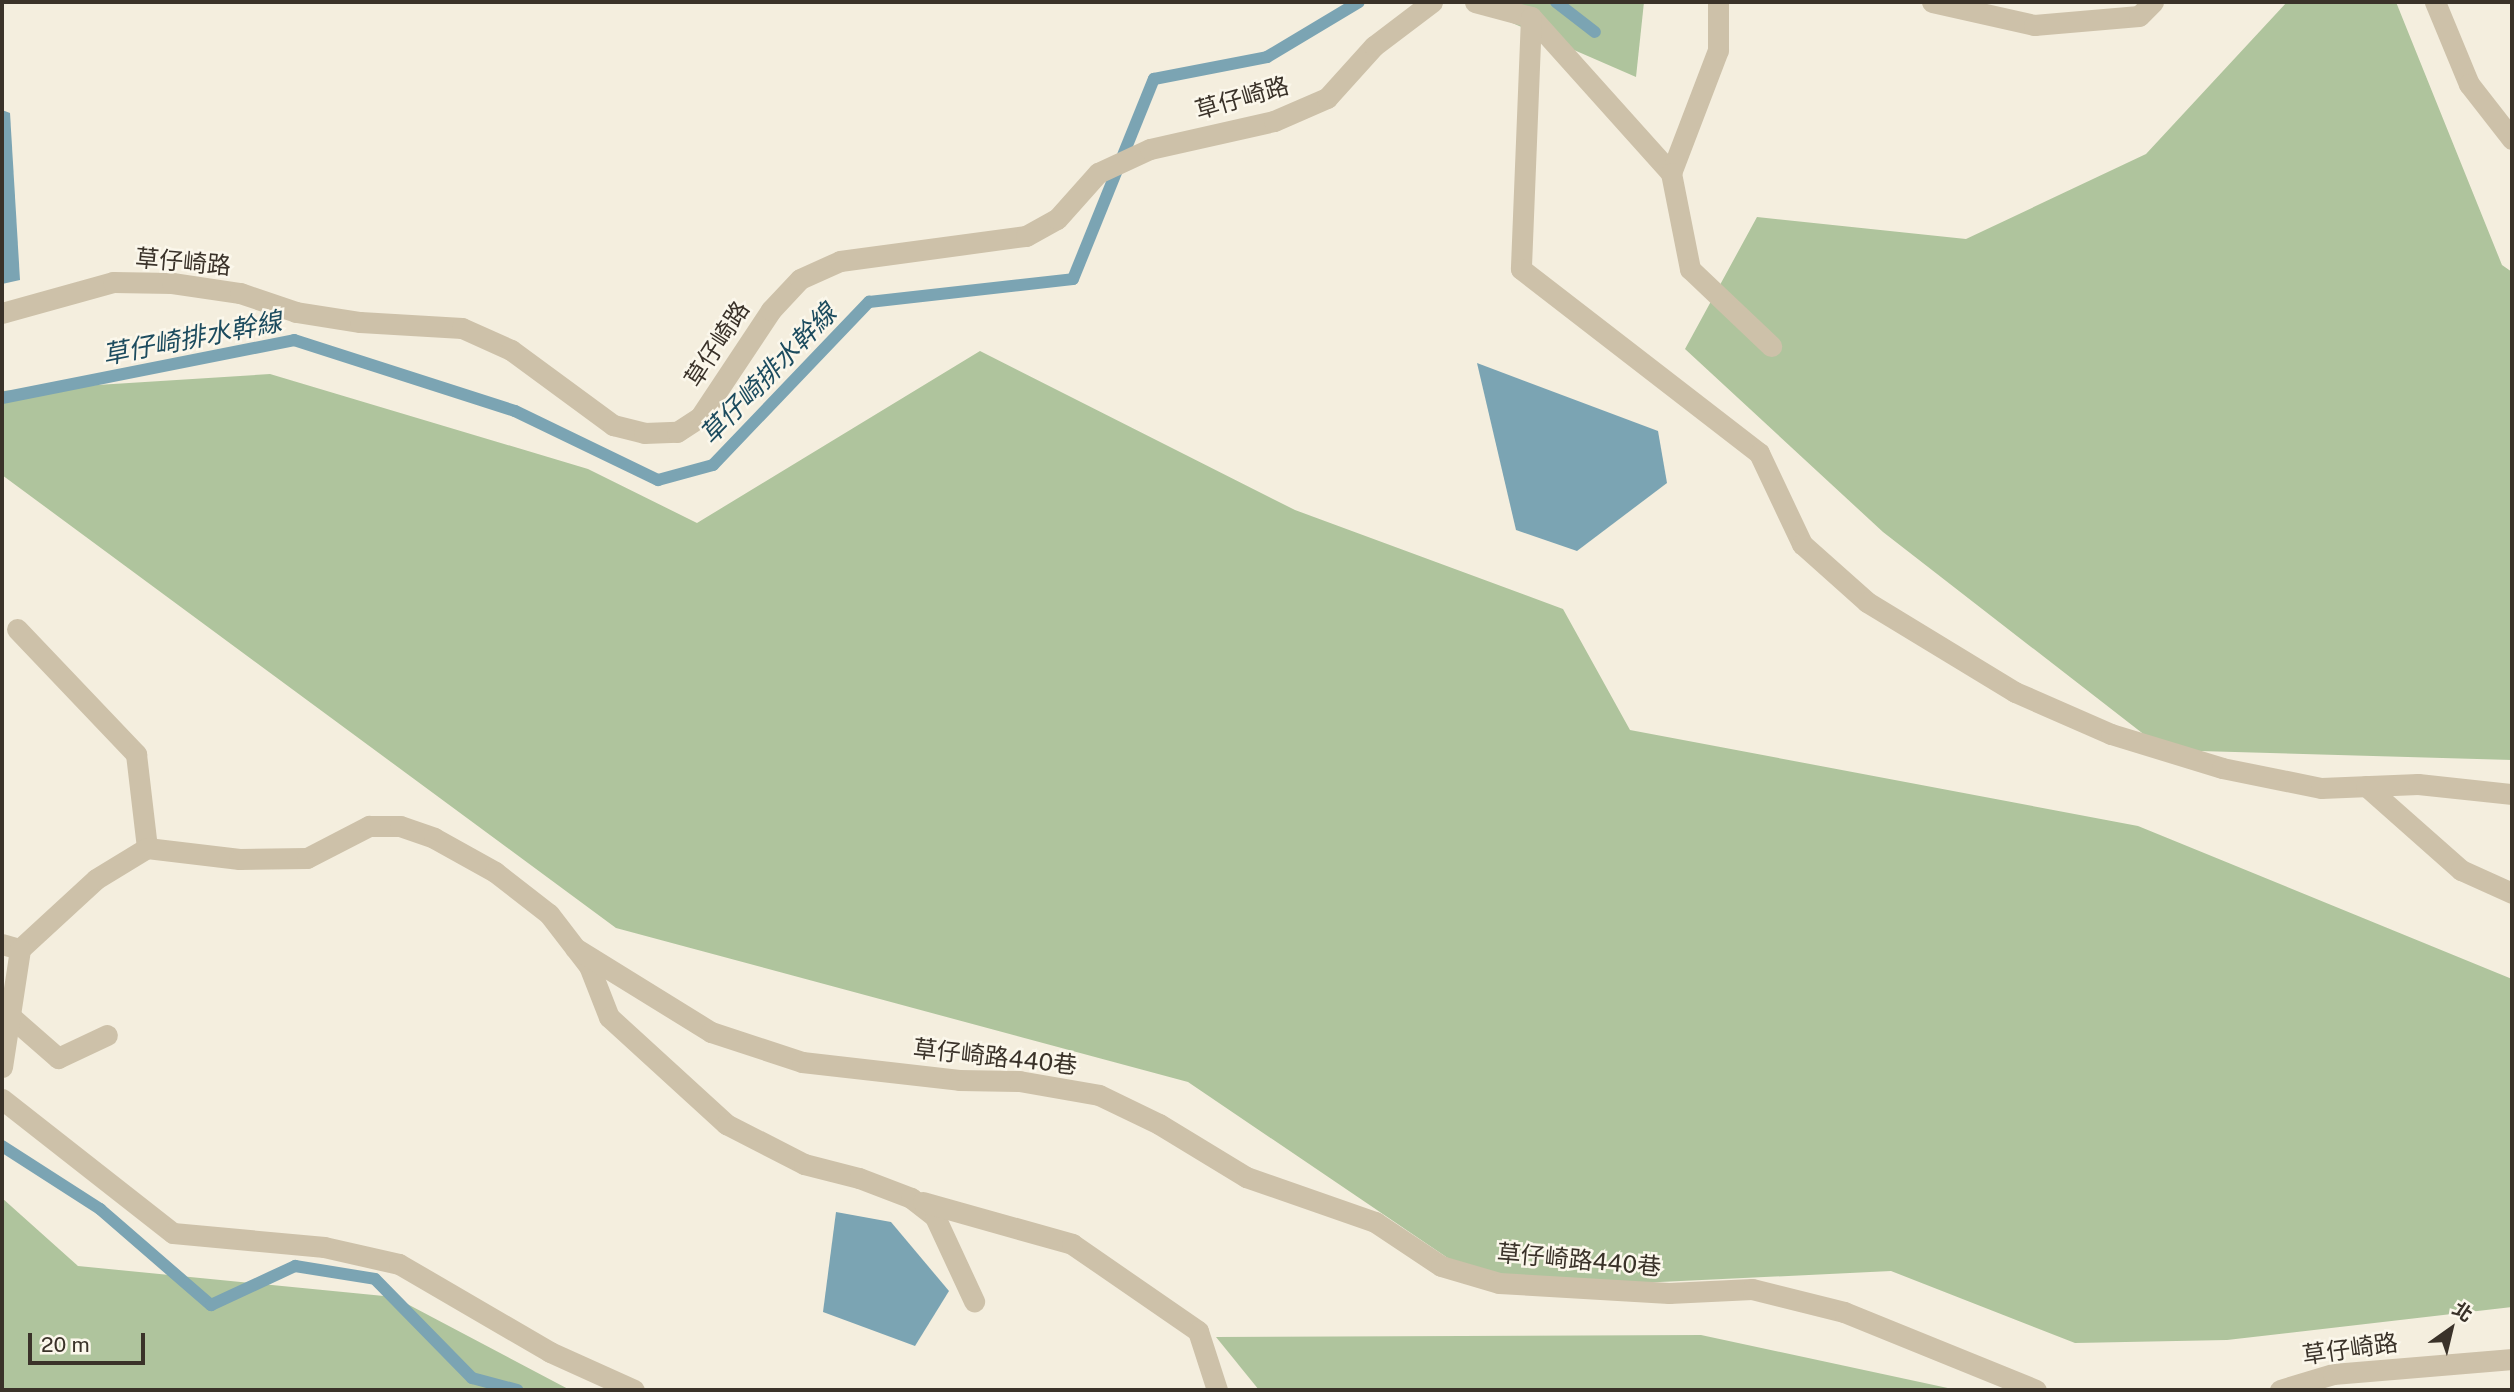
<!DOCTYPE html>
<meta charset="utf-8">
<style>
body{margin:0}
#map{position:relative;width:2514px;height:1392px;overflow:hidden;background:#f4eede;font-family:"Public Sans","Noto Sans TC",sans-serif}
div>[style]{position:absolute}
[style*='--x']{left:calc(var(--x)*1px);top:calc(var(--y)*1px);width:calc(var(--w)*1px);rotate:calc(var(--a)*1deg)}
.green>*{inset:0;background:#afc49d}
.water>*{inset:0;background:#7ba4b3}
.stream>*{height:12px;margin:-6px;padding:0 6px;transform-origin:6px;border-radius:6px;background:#7ba4b3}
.minor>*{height:21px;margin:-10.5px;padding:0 10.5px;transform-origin:10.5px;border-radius:10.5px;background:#cdc1a9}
span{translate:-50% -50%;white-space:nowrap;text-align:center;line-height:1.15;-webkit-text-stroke:5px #fbf7eb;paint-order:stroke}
.street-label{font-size:24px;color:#3a3229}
.water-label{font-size:26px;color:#1c4b5e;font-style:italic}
.frame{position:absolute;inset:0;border:4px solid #3a3229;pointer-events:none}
.north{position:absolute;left:2416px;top:1294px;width:70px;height:70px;-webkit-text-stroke:5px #fbf7eb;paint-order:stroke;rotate:34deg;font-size:19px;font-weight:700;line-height:28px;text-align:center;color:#3a3229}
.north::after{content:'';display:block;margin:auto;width:24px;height:32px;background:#3a3229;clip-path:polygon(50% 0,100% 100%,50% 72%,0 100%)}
.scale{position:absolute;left:28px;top:1333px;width:117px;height:32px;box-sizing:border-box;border:4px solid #3a3229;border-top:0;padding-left:9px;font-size:21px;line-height:24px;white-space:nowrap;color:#3a3229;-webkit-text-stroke:5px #fbf7eb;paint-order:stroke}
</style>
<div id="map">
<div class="green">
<i style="clip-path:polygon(1464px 2px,1644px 2px,1636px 77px)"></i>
<i style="clip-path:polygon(2287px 2px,2396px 2px,2502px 265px,2512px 272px,2512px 760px,2164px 750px,1883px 532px,1685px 349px,1757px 217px,1966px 239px,2146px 154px)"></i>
<i style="clip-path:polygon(980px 351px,1295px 510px,1563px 609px,1630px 730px,2138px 826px,2512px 979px,2512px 1307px,2227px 1340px,2075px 1343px,1891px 1271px,1495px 1290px,1188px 1082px,616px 928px,2px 475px,2px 391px,270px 374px,588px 469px,697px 523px)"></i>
<i style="clip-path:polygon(2px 1198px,78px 1266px,394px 1297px,570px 1390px,2px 1390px)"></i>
<i style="clip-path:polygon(1701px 1335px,1957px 1390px,1259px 1390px,1216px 1337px)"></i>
</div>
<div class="water">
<i style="clip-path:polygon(2px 110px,10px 113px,20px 280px,2px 284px)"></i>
<i style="clip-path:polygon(1477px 363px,1658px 431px,1667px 483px,1577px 551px,1516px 530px)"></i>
<i style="clip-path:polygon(836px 1212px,891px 1222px,949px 1291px,915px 1346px,823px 1312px)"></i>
</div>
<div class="stream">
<i style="--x:1556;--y:2;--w:49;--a:37.6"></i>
<i style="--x:2;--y:398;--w:298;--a:-11.2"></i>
<i style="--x:294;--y:340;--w:232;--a:17.8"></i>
<i style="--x:515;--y:411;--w:159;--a:25.8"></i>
<i style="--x:658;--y:480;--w:57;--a:-15.3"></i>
<i style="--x:713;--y:465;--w:226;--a:-46.3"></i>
<i style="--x:869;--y:302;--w:205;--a:-6.4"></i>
<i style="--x:1073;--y:279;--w:216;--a:-68"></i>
<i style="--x:1154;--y:79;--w:115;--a:-11"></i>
<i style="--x:1267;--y:57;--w:107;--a:-30.9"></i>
<i style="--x:2;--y:1146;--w:117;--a:32.7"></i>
<i style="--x:100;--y:1209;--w:147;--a:40.9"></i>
<i style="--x:211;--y:1305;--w:93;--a:-24.9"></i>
<i style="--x:295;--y:1266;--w:81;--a:9.2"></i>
<i style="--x:375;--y:1279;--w:139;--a:45.6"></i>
<i style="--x:472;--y:1378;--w:47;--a:14.9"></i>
</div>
<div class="minor">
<i style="--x:1475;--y:2;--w:58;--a:15"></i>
<i style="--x:1531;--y:17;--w:210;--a:48.1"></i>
<i style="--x:1671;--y:173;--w:132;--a:-69.1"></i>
<i style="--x:1718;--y:50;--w:48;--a:-90"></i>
<i style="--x:1932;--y:2;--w:105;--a:12.7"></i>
<i style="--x:2034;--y:25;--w:105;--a:-4.9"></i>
<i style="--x:2139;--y:16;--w:20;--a:-45"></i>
<i style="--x:2435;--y:2;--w:89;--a:67.5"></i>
<i style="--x:2469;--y:84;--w:70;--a:52"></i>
<i style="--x:1531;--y:17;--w:252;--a:92.3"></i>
<i style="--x:1521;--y:269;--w:301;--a:37.7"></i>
<i style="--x:1759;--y:453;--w:101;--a:64.7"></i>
<i style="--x:1802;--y:544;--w:87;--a:41.7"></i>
<i style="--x:1867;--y:602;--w:173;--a:31.3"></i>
<i style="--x:2015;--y:692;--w:105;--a:23.6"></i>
<i style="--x:2111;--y:734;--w:116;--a:17"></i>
<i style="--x:2222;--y:768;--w:101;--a:11.4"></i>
<i style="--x:2321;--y:788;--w:97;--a:-2.4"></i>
<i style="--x:2418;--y:784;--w:95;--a:6.1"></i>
<i style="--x:1671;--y:173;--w:98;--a:78.8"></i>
<i style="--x:1690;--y:269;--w:112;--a:43.5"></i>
<i style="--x:2;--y:313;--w:115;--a:-15.6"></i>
<i style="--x:113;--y:282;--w:59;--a:1"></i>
<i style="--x:172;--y:283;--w:69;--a:8.4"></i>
<i style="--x:240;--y:293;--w:59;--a:18.7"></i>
<i style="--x:296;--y:312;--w:65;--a:8.9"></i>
<i style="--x:360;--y:322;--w:102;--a:3.4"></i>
<i style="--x:462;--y:328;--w:54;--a:24.2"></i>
<i style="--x:511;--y:350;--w:127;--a:36.3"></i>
<i style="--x:613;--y:425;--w:32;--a:14"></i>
<i style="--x:644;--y:433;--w:33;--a:-2"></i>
<i style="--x:677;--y:432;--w:27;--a:-33"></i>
<i style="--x:700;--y:417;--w:128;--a:-56.4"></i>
<i style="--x:771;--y:310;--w:42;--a:-46.9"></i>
<i style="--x:800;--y:279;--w:44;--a:-24.2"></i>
<i style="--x:840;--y:261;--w:188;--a:-7.7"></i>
<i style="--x:1026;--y:236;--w:35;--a:-29"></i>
<i style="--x:1057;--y:219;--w:62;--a:-48.3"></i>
<i style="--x:1098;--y:173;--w:57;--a:-24.8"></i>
<i style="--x:1150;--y:149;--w:127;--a:-12.7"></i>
<i style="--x:1274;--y:121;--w:58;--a:-23.5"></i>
<i style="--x:1327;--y:98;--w:70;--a:-47.9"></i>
<i style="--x:1374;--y:46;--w:73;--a:-37.2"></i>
<i style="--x:17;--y:629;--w:173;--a:46.4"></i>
<i style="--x:136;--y:754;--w:95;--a:83.3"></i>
<i style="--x:2366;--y:786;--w:127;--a:41.5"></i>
<i style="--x:2461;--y:870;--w:56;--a:24.3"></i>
<i style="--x:2;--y:944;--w:19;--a:16"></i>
<i style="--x:20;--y:949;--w:103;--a:-42.6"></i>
<i style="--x:96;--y:879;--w:60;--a:-31.3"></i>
<i style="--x:147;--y:848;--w:93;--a:6.8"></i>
<i style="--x:239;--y:859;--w:68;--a:-0.8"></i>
<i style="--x:307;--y:858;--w:70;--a:-27.3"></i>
<i style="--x:369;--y:826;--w:31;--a:0"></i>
<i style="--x:400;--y:826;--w:36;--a:19"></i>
<i style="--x:434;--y:838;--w:70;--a:29.1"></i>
<i style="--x:495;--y:872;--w:68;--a:37.9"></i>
<i style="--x:549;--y:914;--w:66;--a:52.4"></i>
<i style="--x:589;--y:966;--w:55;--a:68.6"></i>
<i style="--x:609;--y:1017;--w:159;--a:42.4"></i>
<i style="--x:726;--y:1124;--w:88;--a:27.1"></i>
<i style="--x:804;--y:1164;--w:57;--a:14.3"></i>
<i style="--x:859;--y:1178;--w:56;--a:21"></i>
<i style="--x:911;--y:1198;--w:31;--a:38"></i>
<i style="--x:935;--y:1217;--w:93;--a:65.1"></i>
<i style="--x:575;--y:948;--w:160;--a:31.7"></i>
<i style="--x:711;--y:1032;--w:96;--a:18.2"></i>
<i style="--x:802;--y:1062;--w:158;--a:6.5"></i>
<i style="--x:959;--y:1080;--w:60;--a:1"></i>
<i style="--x:1019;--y:1081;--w:81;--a:9.9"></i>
<i style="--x:1099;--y:1095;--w:67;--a:25.8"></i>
<i style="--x:1159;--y:1124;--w:102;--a:31.3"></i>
<i style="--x:1246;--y:1177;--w:137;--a:19.2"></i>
<i style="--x:1375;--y:1222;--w:79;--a:33.7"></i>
<i style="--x:1441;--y:1266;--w:60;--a:16.3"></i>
<i style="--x:1499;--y:1283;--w:170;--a:3.4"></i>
<i style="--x:1669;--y:1293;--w:83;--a:-2.8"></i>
<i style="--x:1752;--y:1289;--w:95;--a:14"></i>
<i style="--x:1844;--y:1312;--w:207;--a:22.1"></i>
<i style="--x:10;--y:1016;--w:64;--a:41.2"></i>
<i style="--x:58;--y:1058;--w:54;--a:-25.1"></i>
<i style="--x:2;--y:1067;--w:119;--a:-81.3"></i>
<i style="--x:2;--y:1099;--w:217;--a:38.1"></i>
<i style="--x:173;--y:1233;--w:152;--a:5.3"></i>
<i style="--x:324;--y:1247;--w:77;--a:12.8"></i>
<i style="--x:399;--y:1264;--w:175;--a:30.2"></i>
<i style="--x:550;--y:1352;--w:92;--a:24.3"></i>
<i style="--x:923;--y:1202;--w:155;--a:15.7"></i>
<i style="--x:1072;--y:1244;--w:153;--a:34.6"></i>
<i style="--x:1198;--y:1331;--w:62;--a:72.1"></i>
<i style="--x:2280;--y:1390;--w:55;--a:-16.8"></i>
<i style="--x:2333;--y:1374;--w:180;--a:-4.8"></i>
</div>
<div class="street-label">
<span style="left:1242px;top:98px;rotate:-16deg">草仔崎路</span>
<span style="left:183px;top:262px;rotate:5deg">草仔崎路</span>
<span style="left:717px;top:344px;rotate:-57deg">草仔崎路</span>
<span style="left:995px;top:1057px;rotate:6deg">草仔崎路440巷</span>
<span style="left:1579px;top:1260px;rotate:5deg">草仔崎路440巷</span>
<span style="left:2350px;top:1349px;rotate:-8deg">草仔崎路</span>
</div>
<div class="water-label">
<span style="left:192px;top:338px;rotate:-11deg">草仔崎排水幹線</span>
<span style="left:768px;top:374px;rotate:-46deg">草仔崎排水幹線</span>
</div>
<div class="frame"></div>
<div class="north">北</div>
<div class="scale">20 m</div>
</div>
